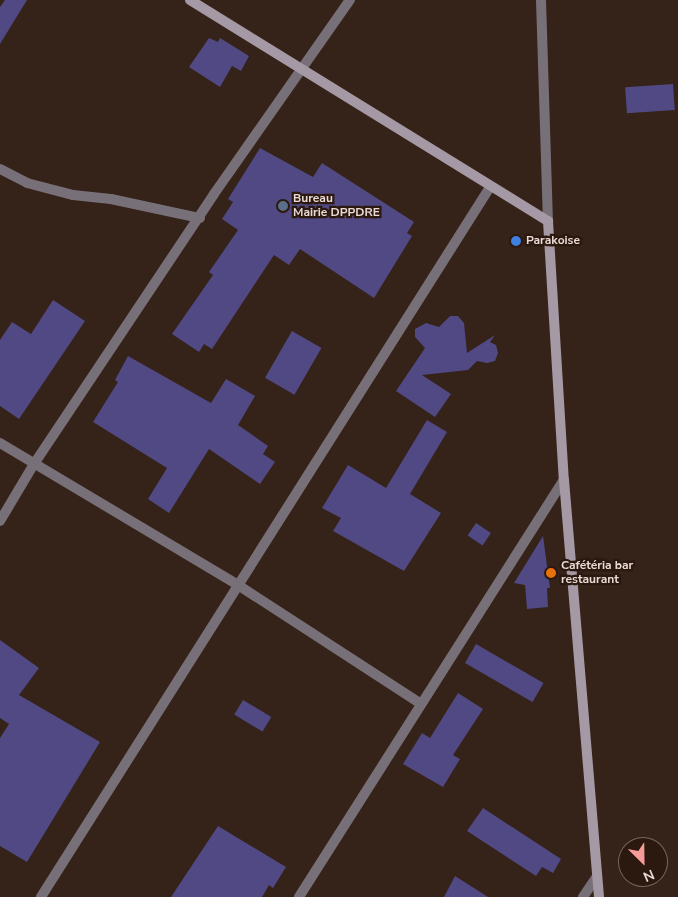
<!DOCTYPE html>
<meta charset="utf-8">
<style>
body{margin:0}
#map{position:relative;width:678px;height:897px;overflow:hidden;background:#352218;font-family:"Nunito Sans",sans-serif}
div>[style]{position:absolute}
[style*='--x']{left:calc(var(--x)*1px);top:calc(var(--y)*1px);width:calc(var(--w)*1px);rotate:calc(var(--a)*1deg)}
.building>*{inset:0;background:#504984;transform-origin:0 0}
.street>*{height:10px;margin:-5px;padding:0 5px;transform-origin:5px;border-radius:5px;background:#787078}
.secondary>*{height:10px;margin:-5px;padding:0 5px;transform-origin:5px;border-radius:5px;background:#a699a6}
.dots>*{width:14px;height:14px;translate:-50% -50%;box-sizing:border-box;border:2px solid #2b180f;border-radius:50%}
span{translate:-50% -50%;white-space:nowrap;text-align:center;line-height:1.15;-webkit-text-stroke:4.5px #2b180f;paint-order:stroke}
.poi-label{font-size:12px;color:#e8dad4;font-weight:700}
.left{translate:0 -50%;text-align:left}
.north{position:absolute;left:618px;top:837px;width:50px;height:50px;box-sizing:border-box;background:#2b180f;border:1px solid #77665e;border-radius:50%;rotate:157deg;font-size:14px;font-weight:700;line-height:20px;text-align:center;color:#e8dad4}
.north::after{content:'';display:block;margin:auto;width:18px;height:22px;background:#f59b98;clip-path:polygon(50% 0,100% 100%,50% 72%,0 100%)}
</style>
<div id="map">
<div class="building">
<i style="clip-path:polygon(5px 0,27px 0,0 44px,0 7px)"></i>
<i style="clip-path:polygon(209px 38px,218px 42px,220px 38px,249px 56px,241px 71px,232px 66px,220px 87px,189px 67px)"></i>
<i style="left:673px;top:84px;width:26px;height:48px;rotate:86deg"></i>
<i style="clip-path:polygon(260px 148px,313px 177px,322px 163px,414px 222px,407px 233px,412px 236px,374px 298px,300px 249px,289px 265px,274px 255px,212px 349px,204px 344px,199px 352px,172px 334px,213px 275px,209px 272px,238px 230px,222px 219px,233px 202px,228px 199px)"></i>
<i style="clip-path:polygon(53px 300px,85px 321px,19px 419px,0 406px,0 340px,12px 322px,31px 334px)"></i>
<i style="clip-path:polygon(450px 316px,458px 316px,464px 323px,467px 353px,495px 335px,490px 342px,496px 345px,498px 353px,495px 361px,487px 363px,477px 361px,468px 370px,422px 375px,451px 394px,435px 417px,396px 391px,425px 348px,415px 337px,415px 329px,426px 323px,439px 327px)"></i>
<i style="left:292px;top:331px;width:34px;height:54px;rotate:30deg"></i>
<i style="clip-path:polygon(128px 356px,211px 403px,226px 379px,255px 396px,238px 425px,268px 446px,263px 454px,275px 462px,260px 484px,209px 449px,169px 513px,148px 499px,167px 468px,93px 422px,118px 382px,115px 380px)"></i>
<i style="clip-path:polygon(427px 420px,447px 432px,410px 494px,441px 513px,404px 571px,333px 531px,341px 518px,322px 508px,348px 465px,386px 488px)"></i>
<i style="left:476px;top:523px;width:18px;height:15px;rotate:34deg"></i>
<i style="clip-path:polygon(543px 536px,550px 588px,547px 588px,548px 607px,527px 609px,525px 585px,514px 583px)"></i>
<i style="clip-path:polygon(0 640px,39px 668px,19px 695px,100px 742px,27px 862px,0 846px,0 738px,9px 724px,0 718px)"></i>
<i style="left:476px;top:644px;width:78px;height:22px;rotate:30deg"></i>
<i style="clip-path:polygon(458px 693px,483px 709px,453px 755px,460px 759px,443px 787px,403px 764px,422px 733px,430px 738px)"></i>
<i style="left:243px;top:700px;width:33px;height:17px;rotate:31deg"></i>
<i style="clip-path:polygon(483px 808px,561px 859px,553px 873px,542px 867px,536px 876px,467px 831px)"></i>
<i style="clip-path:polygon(218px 826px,286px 867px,273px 888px,269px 885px,262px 897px,171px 897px)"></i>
<i style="clip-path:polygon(455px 876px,488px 897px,444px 897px)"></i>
</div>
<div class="street">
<i style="--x:541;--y:0;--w:221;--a:88.2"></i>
<i style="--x:0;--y:169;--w:30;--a:27"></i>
<i style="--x:27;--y:183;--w:48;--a:14.6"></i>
<i style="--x:73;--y:195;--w:38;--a:6"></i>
<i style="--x:111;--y:199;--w:91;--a:12.1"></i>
<i style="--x:0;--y:443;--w:277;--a:30.8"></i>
<i style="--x:238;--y:585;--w:218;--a:33"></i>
<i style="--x:0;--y:521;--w:66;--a:-59.2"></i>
<i style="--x:34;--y:464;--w:324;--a:-56.3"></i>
<i style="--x:214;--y:194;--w:237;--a:-55"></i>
<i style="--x:41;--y:897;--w:840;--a:-57.69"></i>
<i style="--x:299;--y:897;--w:494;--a:-57.6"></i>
<i style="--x:583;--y:897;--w:25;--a:-56"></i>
</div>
<div class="secondary">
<i style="--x:190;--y:0;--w:421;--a:31.7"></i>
<i style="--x:548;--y:221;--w:259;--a:86.5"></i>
<i style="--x:564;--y:480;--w:418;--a:85.2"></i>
</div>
<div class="dots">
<i style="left:283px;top:206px;background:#5c6f8a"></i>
<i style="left:516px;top:241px;background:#3f7fe0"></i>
<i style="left:551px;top:573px;background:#e8710a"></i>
</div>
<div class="poi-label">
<span class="left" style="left:293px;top:206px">Bureau<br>Mairie DPPDRE</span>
<span class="left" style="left:526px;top:241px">Parakoise</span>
<span class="left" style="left:561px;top:573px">Cafétéria bar<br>restaurant</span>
</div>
<div class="north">N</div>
</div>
